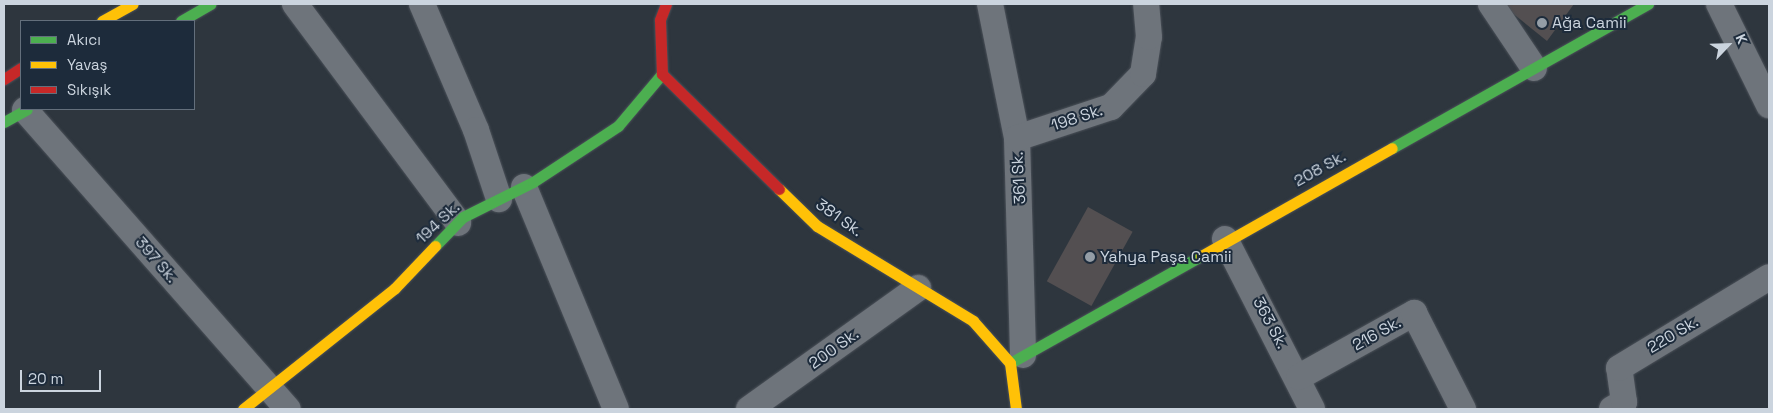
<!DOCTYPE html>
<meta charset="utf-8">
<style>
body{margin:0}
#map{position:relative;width:1773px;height:413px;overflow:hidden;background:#2e363e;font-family:"Space Grotesk",sans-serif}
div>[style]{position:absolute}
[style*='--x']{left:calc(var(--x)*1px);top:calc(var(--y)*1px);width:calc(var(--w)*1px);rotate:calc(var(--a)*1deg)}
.building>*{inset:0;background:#534f51;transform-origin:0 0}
.roads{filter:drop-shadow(0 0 1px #4b5159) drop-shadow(0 0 1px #4b5159)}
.street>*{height:26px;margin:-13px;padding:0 13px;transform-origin:13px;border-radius:13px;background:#6e747b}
.fast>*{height:11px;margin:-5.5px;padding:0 5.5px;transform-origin:5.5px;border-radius:5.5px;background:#4caf50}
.slow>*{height:11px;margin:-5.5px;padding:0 5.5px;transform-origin:5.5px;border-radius:5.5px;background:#ffc107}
.jam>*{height:11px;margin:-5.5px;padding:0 5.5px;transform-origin:5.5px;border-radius:5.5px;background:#c62828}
.dots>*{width:14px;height:14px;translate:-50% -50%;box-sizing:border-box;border:2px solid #1d2b3b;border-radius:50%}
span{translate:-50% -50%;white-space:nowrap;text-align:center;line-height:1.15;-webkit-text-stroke:4px #1d2b3b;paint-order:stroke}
.poi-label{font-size:16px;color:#cbd4de}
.left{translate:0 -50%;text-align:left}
.street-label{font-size:16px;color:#cbd4de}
.frame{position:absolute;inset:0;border:5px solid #cbd4de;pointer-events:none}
.legend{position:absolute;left:20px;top:20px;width:175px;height:90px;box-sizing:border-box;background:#1d2b3b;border:1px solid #636f7c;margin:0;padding:6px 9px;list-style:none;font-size:15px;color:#cbd4de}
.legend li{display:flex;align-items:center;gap:10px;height:25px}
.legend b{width:25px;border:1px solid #636f7c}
.north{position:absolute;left:1703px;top:20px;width:50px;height:50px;-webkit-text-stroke:4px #1d2b3b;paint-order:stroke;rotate:66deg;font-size:14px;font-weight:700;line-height:20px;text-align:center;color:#cbd4de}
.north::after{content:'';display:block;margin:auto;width:18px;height:22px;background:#cbd4de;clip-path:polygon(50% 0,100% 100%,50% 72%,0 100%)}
.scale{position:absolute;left:20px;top:370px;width:81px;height:22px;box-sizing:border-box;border:2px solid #cbd4de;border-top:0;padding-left:6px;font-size:15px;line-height:18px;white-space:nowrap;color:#cbd4de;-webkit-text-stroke:4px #1d2b3b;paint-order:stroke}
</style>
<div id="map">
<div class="building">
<i style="clip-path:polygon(1501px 4px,1574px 4px,1547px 41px)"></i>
<i style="left:1088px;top:207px;width:51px;height:85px;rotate:29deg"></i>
</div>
<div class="roads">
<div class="street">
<i style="--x:295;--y:4;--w:273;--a:53.3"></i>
<i style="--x:422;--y:4;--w:137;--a:66.8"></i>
<i style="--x:476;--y:130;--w:73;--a:71.6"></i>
<i style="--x:990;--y:4;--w:137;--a:78.6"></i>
<i style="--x:1017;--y:138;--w:217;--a:88.4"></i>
<i style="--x:1491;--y:4;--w:77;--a:56.1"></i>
<i style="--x:1719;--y:4;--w:113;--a:63.7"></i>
<i style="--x:25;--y:110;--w:398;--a:48.7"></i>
<i style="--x:1017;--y:138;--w:99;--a:-18.3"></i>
<i style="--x:1111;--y:107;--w:46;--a:-45.9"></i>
<i style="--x:1143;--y:74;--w:37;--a:-81"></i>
<i style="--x:1149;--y:37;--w:33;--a:-95"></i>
<i style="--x:524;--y:187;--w:240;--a:67.5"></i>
<i style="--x:1225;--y:239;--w:191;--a:62.9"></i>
<i style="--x:1299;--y:377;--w:132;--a:-29.1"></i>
<i style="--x:1414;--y:313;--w:108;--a:63"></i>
<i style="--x:749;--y:409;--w:208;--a:-35.6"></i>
<i style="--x:1612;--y:409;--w:14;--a:-30"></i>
<i style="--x:1624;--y:402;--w:34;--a:-98"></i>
<i style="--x:1619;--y:368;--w:175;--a:-31.2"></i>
</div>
<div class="fast">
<i style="--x:181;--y:21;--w:34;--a:-30"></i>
<i style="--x:4;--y:122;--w:26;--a:-29"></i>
<i style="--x:1392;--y:148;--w:294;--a:-29.4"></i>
<i style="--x:435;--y:246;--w:40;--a:-46"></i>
<i style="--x:463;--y:217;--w:78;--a:-26.6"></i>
<i style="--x:533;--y:182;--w:102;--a:-33.4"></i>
<i style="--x:618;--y:126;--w:68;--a:-49.8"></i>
<i style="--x:1010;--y:363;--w:219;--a:-29.3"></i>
</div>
<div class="slow">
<i style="--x:102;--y:21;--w:35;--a:-29"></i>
<i style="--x:779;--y:189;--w:53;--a:44.2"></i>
<i style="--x:817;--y:226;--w:183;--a:31.3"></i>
<i style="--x:973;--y:321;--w:56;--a:48.6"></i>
<i style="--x:1010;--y:363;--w:46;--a:82.6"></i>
<i style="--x:1201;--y:256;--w:219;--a:-29.5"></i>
<i style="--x:243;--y:409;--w:194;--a:-38.5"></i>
<i style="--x:395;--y:288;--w:58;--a:-46.4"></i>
</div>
<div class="jam">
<i style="--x:666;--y:4;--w:17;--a:111"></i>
<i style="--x:660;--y:20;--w:54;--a:87.9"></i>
<i style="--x:662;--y:74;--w:164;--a:44.5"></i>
<i style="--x:4;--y:79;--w:20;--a:-33"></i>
</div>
</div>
<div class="dots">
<i style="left:1542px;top:23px;background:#949da6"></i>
<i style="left:1090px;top:257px;background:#949da6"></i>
</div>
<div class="poi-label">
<span class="left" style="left:1552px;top:23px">Ağa Camii</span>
<span class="left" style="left:1100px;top:257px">Yahya Paşa Camii</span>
</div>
<div class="street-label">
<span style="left:1077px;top:118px;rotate:-18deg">198 Sk.</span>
<span style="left:1320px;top:169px;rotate:-29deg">208 Sk.</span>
<span style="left:1019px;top:178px;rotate:-93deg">361 Sk.</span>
<span style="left:839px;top:218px;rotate:35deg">381 Sk.</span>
<span style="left:438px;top:223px;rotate:-43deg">194 Sk.</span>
<span style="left:156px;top:260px;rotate:49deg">397 Sk.</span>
<span style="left:1270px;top:323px;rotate:62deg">363 Sk.</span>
<span style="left:1377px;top:334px;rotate:-29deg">216 Sk.</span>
<span style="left:1673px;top:335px;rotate:-31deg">220 Sk.</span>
<span style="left:834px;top:349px;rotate:-36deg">200 Sk.</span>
</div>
<div class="frame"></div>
<ul class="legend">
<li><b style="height:6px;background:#4caf50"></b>Akıcı</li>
<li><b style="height:6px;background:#ffc107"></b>Yavaş</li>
<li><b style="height:6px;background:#c62828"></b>Sıkışık</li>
</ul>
<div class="north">K</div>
<div class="scale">20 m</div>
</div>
